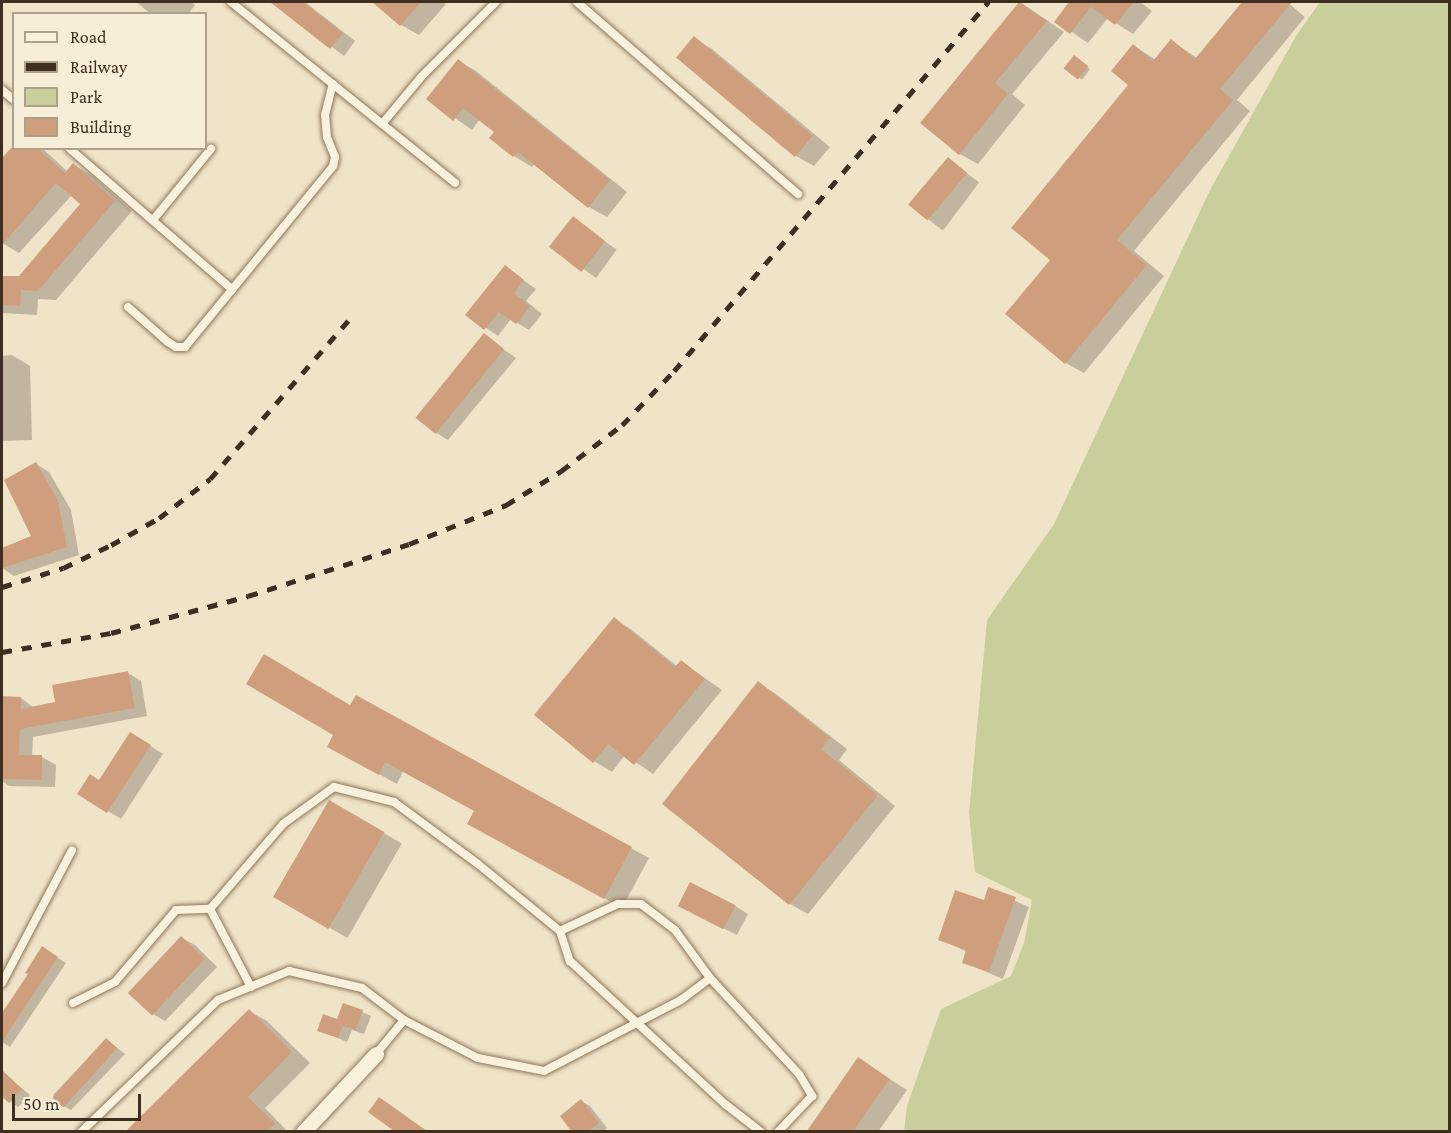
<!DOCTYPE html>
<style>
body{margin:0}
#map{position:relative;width:1451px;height:1133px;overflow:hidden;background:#f0e4c8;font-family:"Crimson Pro",serif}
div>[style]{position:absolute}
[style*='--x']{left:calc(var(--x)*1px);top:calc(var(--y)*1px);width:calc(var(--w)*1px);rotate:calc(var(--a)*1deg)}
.green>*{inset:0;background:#c9cf9b}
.shadow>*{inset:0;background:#0003;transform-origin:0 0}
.building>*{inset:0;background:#cf9f7d;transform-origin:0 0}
.roads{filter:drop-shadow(0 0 2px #8d765c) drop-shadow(0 0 2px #8d765c)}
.lane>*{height:8px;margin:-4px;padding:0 4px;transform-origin:4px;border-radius:4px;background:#faf1dc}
.street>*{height:15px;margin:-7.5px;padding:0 7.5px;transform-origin:7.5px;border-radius:7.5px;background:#faf1dc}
.rail>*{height:4.5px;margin-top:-2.25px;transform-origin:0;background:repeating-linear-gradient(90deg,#3d2e20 0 10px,transparent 0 20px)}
span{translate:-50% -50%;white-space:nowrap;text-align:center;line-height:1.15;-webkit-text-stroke:5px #f7eed8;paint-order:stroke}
.frame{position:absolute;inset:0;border:3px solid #3d2e20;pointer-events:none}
.legend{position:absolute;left:12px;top:12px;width:195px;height:138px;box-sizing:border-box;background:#f7eed8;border:2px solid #ada18e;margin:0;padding:8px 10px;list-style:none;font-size:18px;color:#3d2e20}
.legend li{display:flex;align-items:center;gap:12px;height:30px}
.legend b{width:30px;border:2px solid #ada18e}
.scale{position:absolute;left:12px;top:1094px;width:129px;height:27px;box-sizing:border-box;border:3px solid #3d2e20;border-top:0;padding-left:8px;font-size:18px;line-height:21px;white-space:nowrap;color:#3d2e20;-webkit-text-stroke:4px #f7eed8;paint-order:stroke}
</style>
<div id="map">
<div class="green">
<i style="clip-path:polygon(1320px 2px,1449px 2px,1449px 1131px,904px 1131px,907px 1106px,941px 1009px,1011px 976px,1024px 943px,1032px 900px,975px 872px,969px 813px,987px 620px,1054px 524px,1210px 190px,1296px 36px)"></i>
</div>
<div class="shadow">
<i style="clip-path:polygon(136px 2px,191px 2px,195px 5px,188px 14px,151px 14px)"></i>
<i style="clip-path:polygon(272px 2px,305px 2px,355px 41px,344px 56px)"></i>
<i style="clip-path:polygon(374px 2px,443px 2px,446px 4px,419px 35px,401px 25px)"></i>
<i style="clip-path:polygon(1020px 2px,1064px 32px,1012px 94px,1025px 105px,978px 164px,960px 154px,922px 123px)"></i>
<i style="clip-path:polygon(1071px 2px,1140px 2px,1152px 11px,1133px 34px,1108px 18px,1088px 43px,1056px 21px)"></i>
<i style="clip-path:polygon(1244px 2px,1287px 2px,1305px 17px,1237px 100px,1250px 111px,1134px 251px,1164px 276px,1084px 373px,1066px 363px,1052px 260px,1131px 85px,1134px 46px,1156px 60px,1172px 41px,1197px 58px)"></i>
<i style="clip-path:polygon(694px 38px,712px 49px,830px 147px,814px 166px,796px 156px)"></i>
<i style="clip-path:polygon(1078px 59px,1090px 69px,1082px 80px,1078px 77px)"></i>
<i style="clip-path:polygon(458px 61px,476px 71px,627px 192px,607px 217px,589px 207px,535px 163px,532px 167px,514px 156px,491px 138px,496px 132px,480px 119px,472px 130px,428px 99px)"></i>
<i style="clip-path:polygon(14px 148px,42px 148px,68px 172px,74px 165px,91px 175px,132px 211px,56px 300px,38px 299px,37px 315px,2px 313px,2px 278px,19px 278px,82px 204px,72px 195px,19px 253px,2px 243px,2px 162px)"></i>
<i style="left:948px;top:159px;width:39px;height:60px;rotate:37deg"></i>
<i style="left:573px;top:218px;width:54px;height:35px;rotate:36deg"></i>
<i style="clip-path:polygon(505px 267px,536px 289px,526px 301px,542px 314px,529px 330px,511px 319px,498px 336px,467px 315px)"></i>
<i style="clip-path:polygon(484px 335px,516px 358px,448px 440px,435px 432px)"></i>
<i style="clip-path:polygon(12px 355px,30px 366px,32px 440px,2px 441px,2px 356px)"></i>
<i style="clip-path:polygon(36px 464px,49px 472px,71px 510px,79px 555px,14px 576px,2px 568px,2px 549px,33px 537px)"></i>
<i style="clip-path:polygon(614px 619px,632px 630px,678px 667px,682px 662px,722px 690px,653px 774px,625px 755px,612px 772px,594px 761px)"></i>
<i style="clip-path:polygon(128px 673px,141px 681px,147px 716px,33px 737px,32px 757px,42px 757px,56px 765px,55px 787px,9px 786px,2px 781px,2px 698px,21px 698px,34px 708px,57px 704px)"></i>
<i style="clip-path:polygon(758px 683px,776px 694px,847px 749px,839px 760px,895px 806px,808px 914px,790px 904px,664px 804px)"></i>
<i style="clip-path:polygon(356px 697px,649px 858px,622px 908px,487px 833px,476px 811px,403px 771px,397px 784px,329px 746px)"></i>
<i style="clip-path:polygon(143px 741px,163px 754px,121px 819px,79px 793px,99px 782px)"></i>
<i style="left:330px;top:802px;width:83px;height:109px;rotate:30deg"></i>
<i style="clip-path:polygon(989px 889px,1029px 907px,1003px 979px,963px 962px,967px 952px,940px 939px,985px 902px)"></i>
<i style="clip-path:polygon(735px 906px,748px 914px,737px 935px,693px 913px)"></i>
<i style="clip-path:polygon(182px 938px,195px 945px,217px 967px,165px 1021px,151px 1013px)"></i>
<i style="clip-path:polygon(42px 948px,66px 963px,10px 1047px,2px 1042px,2px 1016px,30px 974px)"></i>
<i style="clip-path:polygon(249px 1011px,267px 1021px,310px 1063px,265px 1108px,288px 1132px,128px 1132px)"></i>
<i style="clip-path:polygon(362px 1012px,371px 1016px,364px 1034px,352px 1030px,347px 1042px,319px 1030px)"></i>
<i style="clip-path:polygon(106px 1039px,125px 1054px,71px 1110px,62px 1105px,53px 1095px)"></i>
<i style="clip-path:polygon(859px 1059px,907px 1090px,878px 1132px,809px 1132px)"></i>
<i style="clip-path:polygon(7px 1076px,30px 1095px,18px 1107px,2px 1095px,2px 1082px)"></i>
<i style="clip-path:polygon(581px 1101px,590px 1106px,607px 1128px,603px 1132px,573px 1132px,562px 1117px)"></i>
</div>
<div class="building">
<i style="clip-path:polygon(270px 2px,303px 2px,343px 33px,330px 49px)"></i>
<i style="clip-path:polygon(372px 2px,421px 2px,400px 26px)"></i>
<i style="clip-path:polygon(1019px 2px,1047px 21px,995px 83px,1008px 94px,959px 155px,920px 123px)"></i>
<i style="clip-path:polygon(1069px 2px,1134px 2px,1115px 25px,1091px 7px,1070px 34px,1054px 22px)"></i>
<i style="clip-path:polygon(1242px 2px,1292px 2px,1220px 89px,1233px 100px,1117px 240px,1147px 265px,1065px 364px,1005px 314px,1050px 260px,1011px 228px,1128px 85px,1111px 71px,1133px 44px,1153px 61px,1171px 39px,1195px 59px)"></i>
<i style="left:694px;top:36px;width:155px;height:28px;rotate:40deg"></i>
<i style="left:1074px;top:55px;width:18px;height:17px;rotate:38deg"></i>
<i style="clip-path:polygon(458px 59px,610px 180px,588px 208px,518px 152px,513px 157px,489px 138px,494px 132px,463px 108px,453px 121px,426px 99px)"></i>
<i style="clip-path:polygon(11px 148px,37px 148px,65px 173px,73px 163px,115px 201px,38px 291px,21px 290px,20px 306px,2px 305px,2px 276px,19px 276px,80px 204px,56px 183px,2px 245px,2px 158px)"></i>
<i style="left:948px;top:157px;width:25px;height:62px;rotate:40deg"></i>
<i style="left:573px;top:216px;width:41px;height:39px;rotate:38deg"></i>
<i style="clip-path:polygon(505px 265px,524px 280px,514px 293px,530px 306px,516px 324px,499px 312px,484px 330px,465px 315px)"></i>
<i style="left:484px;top:333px;width:26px;height:109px;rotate:39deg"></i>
<i style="clip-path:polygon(36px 462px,58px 501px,67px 547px,2px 568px,2px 548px,31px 536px,4px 480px)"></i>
<i style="clip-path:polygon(614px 617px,675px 667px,681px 660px,705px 679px,634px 765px,608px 744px,593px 763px,534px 715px)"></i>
<i style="clip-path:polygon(264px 654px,350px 705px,356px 695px,632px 847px,604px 899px,467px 824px,474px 811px,385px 762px,379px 775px,327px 747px,333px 735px,246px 684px)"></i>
<i style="clip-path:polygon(128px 671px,135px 708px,20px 729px,19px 755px,42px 755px,42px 780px,2px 779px,2px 696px,21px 697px,21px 709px,55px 702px,52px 685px)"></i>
<i style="clip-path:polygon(758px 681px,830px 738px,821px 749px,878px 795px,789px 905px,662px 804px)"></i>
<i style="clip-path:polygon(130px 732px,151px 745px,107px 813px,77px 794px,90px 774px,99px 780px)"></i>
<i style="left:329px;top:800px;width:64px;height:112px;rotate:30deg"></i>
<i style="left:690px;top:882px;width:51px;height:27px;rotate:27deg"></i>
<i style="clip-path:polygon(988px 887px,1016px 897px,989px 972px,962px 963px,966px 950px,938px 940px,955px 890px,984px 900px)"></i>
<i style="left:181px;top:936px;width:33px;height:78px;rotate:43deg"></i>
<i style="clip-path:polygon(42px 946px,58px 957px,2px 1042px,2px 1013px,28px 974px,25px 973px)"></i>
<i style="clip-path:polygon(343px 1003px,363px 1010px,356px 1030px,343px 1026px,338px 1038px,317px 1031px,323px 1014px,337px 1019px)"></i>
<i style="clip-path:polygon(249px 1009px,292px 1052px,248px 1097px,275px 1124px,267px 1131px,126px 1131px)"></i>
<i style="left:106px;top:1038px;width:15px;height:80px;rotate:42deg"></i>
<i style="clip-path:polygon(858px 1057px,890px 1079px,853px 1131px,807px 1131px)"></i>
<i style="clip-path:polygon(2px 1070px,22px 1089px,9px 1103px,2px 1097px)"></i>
<i style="clip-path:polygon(379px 1097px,427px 1131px,394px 1131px,368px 1112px)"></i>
<i style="clip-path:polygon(581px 1099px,599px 1123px,588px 1131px,571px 1131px,560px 1116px)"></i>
</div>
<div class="roads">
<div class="lane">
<i style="--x:231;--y:2;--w:288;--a:38.9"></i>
<i style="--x:577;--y:2;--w:293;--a:41"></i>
<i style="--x:2;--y:90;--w:16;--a:40"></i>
<i style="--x:382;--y:124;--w:62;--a:-50.2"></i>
<i style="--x:422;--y:76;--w:105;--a:-45"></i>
<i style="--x:69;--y:148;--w:216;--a:40.9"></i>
<i style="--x:153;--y:220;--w:92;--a:-50.8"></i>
<i style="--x:128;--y:307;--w:53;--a:41.2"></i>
<i style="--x:168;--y:342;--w:9;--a:32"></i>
<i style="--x:176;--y:347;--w:9;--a:0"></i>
<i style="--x:185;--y:347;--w:234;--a:-50.7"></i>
<i style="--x:333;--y:166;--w:9;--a:-77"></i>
<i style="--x:335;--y:157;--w:22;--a:-112"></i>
<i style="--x:327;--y:137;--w:22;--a:-95"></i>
<i style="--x:325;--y:115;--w:32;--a:-76"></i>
<i style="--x:560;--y:931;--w:64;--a:-25"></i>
<i style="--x:618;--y:904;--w:23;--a:0"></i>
<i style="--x:641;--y:904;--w:43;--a:37.4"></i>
<i style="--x:675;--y:930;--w:59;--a:53.9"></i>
<i style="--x:710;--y:978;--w:131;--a:47.2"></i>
<i style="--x:799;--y:1074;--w:26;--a:59"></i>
<i style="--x:812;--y:1096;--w:50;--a:133.4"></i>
<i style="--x:2;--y:983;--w:150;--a:-62.2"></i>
<i style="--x:251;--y:987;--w:88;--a:-117.7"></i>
<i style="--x:210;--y:909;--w:112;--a:-49.3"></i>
<i style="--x:283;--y:824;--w:63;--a:-36"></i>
<i style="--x:334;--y:787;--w:62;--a:14"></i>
<i style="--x:394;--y:802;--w:104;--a:36.4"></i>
<i style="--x:478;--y:864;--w:106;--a:39.3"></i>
<i style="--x:560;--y:931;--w:32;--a:72"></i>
<i style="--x:570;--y:961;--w:211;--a:42.7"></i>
<i style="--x:725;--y:1104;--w:46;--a:37.9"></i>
<i style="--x:73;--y:1003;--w:47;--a:-26.6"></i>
<i style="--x:115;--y:982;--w:94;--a:-49.7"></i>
<i style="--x:176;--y:910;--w:34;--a:-2"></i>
<i style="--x:376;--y:1054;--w:44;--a:-50.5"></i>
<i style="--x:81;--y:1132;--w:190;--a:-43.9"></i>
<i style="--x:218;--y:1000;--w:77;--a:-22.2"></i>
<i style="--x:289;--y:971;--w:75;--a:13.1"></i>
<i style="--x:362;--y:988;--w:53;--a:37.3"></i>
<i style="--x:404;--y:1020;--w:83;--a:27.2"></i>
<i style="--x:478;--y:1058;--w:67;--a:11.1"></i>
<i style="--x:544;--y:1071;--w:154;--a:-27.4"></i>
<i style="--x:681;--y:1000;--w:36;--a:-37"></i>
</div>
<div class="street">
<i style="--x:303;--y:1132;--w:107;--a:-46.9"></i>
</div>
</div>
<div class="rail">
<i style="--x:2;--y:587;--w:64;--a:-17.3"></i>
<i style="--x:63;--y:568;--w:53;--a:-25.6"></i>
<i style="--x:111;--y:545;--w:55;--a:-29.4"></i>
<i style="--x:159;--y:518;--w:64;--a:-37.4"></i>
<i style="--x:210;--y:479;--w:210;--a:-48.9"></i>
<i style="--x:2;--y:652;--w:111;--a:-9.9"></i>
<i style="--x:111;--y:633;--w:142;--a:-15.1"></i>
<i style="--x:248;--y:596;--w:169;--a:-17.9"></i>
<i style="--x:409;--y:544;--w:105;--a:-21.9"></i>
<i style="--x:506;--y:505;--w:65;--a:-31.7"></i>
<i style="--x:561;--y:471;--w:76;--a:-37"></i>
<i style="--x:622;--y:425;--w:75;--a:-46.1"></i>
<i style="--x:674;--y:371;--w:485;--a:-49.6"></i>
</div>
<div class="frame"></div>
<ul class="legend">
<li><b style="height:8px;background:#faf1dc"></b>Road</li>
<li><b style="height:8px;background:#3d2e20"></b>Railway</li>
<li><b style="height:16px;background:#c9cf9b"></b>Park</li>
<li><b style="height:16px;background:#cf9f7d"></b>Building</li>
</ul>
<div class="scale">50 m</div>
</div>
